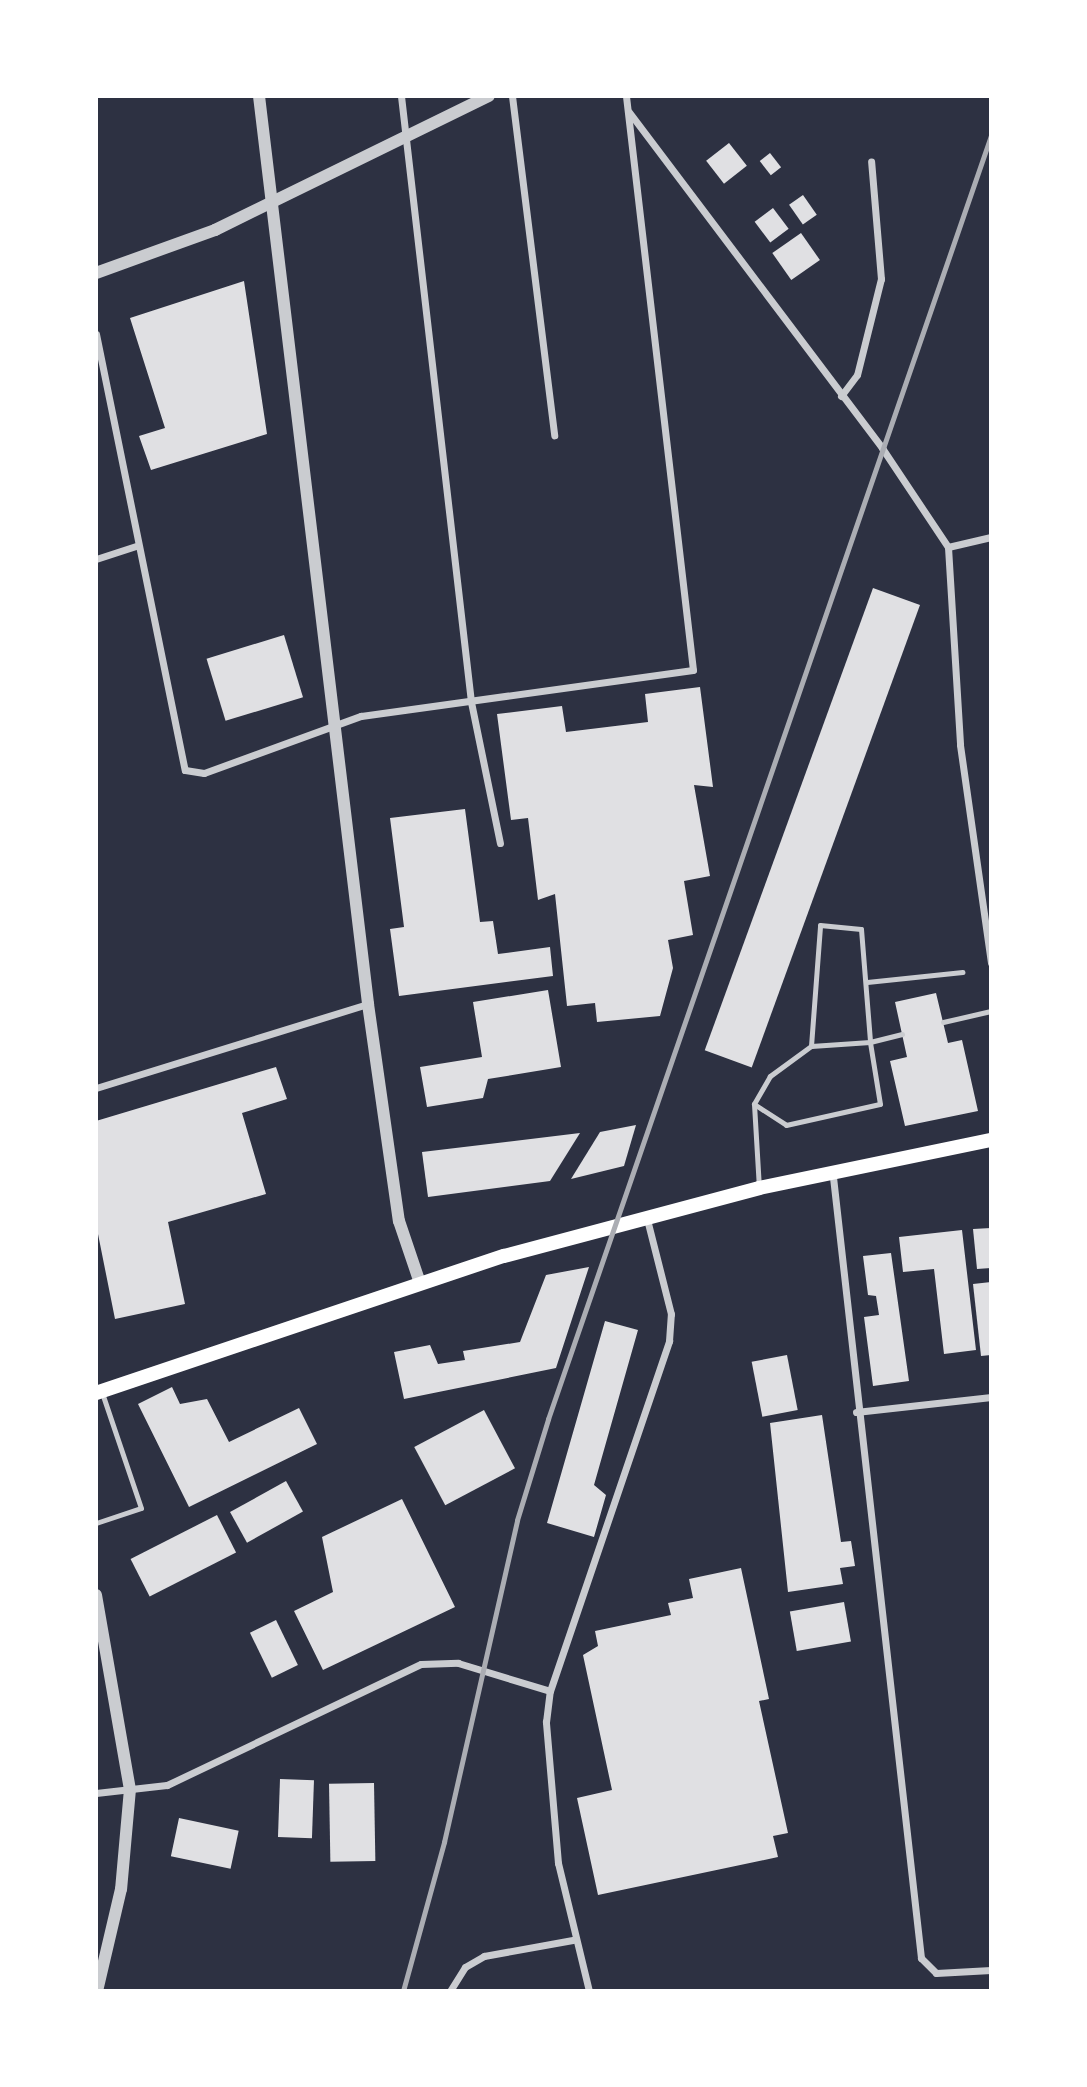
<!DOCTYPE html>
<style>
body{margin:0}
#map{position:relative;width:1087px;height:2087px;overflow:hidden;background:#2d3142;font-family:"PT Serif",serif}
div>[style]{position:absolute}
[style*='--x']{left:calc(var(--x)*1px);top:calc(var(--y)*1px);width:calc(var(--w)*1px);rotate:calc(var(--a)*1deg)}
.building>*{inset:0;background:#e0e0e3;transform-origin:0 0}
.service>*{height:5px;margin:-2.5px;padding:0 2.5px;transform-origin:2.5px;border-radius:2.5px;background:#caccd0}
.minor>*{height:7px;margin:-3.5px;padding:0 3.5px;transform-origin:3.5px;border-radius:3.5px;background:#caccd0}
.tertiary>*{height:12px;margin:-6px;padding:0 6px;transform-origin:6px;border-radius:6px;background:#caccd0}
.secondary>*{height:14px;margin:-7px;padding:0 7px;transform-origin:7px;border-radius:7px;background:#fff}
.rail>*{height:5px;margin:-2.5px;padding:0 2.5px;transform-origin:2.5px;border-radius:2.5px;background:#abadb3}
span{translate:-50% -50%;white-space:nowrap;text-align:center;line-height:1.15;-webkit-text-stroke:5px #fff;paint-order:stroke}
.frame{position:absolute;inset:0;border:98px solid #fff;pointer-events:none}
</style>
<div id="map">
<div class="building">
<i style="left:729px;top:143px;width:29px;height:29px;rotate:52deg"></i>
<i style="left:770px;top:153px;width:18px;height:13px;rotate:52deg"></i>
<i style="left:803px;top:195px;width:24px;height:17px;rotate:55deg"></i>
<i style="left:773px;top:208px;width:26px;height:23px;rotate:53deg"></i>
<i style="left:801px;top:233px;width:33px;height:35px;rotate:55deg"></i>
<i style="clip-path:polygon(244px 281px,267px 434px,151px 470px,139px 436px,165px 428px,130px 318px)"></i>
<i style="left:873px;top:588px;width:50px;height:492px;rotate:20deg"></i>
<i style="left:284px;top:635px;width:65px;height:81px;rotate:73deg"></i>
<i style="clip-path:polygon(700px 687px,713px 787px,694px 785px,710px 876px,684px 881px,693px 935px,668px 940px,673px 968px,660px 1016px,597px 1022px,595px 1003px,567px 1006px,555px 894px,538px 900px,528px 818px,511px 820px,497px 714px,562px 706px,566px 732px,648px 722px,645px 694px)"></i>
<i style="clip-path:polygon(465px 809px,480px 922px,493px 921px,498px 954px,550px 947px,553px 976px,399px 996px,390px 929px,404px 927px,390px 818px)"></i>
<i style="clip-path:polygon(548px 990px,561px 1067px,488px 1079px,483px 1098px,427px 1107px,420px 1067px,482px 1057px,473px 1002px)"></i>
<i style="clip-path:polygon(936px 993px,948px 1043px,962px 1040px,978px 1111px,905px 1126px,890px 1061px,907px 1057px,895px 1002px)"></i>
<i style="clip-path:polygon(276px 1067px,287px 1099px,242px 1113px,266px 1194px,168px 1222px,185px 1304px,115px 1319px,96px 1224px,96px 1121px)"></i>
<i style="clip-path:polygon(636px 1125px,624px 1166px,571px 1179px,600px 1132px)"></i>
<i style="clip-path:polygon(580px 1133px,550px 1181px,428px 1197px,422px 1152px)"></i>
<i style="clip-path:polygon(991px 1228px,991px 1268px,977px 1269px,973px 1229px)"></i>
<i style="clip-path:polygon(962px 1230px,976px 1350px,944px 1354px,934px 1269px,903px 1272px,899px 1237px)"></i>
<i style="clip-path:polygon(891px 1253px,909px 1381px,873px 1386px,864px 1317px,879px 1315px,876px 1296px,868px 1295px,863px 1256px)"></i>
<i style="clip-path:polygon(589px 1267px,556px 1368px,404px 1399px,394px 1352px,430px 1345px,438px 1364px,465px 1360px,463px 1351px,520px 1342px,546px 1275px)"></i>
<i style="clip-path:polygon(991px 1282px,991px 1355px,981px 1356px,973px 1284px)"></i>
<i style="clip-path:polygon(605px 1321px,638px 1330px,594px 1485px,606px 1495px,594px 1537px,547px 1523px)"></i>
<i style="left:787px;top:1355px;width:56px;height:36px;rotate:79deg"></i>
<i style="clip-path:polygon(172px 1387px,180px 1404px,207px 1399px,229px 1442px,299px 1408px,317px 1444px,189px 1507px,138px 1404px)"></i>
<i style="left:484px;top:1410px;width:66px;height:79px;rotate:62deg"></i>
<i style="clip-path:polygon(822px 1415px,841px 1542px,851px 1541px,855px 1566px,840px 1568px,843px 1584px,788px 1592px,770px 1423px)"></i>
<i style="left:286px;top:1481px;width:35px;height:64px;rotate:61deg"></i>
<i style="clip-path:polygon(402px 1499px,455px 1607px,323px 1670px,294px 1611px,333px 1592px,322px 1537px)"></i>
<i style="left:217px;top:1515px;width:42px;height:97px;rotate:63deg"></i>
<i style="clip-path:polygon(741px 1568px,769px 1699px,759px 1701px,788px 1833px,773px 1836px,778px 1857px,598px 1895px,577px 1798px,612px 1790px,583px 1655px,598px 1646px,595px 1631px,671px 1615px,668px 1603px,693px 1598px,689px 1579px)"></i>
<i style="left:844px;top:1602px;width:40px;height:55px;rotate:80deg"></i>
<i style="left:276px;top:1620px;width:50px;height:29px;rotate:64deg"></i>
<i style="left:280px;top:1779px;width:34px;height:58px;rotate:2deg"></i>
<i style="left:374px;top:1783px;width:78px;height:45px;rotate:89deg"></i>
<i style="left:179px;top:1818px;width:61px;height:39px;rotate:12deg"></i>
</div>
<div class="service">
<i style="--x:867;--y:982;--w:96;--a:-6"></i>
<i style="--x:943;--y:1022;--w:49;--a:-12.9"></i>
<i style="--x:811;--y:1046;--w:121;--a:-85.7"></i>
<i style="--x:820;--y:925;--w:41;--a:5.6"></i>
<i style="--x:861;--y:929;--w:113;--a:85.4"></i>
<i style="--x:870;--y:1042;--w:59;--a:176.1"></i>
<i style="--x:811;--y:1046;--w:51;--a:143.8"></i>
<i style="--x:770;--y:1076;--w:32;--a:120"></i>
<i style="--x:754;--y:1104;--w:38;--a:33"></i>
<i style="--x:786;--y:1125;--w:96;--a:-12.6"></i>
<i style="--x:880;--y:1104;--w:63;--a:-99.2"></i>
<i style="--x:870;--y:1042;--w:33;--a:-14"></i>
<i style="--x:754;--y:1104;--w:84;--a:86.6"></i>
<i style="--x:96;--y:1523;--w:47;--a:-18.4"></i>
<i style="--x:141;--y:1508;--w:121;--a:-108.7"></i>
</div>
<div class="minor">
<i style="--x:401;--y:96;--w:610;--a:83.41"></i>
<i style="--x:471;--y:702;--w:144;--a:78.4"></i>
<i style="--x:512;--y:96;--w:342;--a:82.9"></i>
<i style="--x:629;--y:112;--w:421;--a:53"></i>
<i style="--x:882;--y:448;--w:119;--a:56.3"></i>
<i style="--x:948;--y:547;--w:198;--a:86.5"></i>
<i style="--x:960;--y:745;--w:220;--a:81.9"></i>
<i style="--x:96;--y:334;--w:445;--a:78.5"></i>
<i style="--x:185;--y:770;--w:19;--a:9"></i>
<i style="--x:204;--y:773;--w:167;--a:-20"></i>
<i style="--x:361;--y:716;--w:335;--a:-7.9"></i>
<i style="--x:693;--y:670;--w:578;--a:-96.66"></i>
<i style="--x:841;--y:396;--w:26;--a:-53"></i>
<i style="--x:857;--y:375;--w:99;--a:-76"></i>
<i style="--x:881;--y:279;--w:118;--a:-94.8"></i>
<i style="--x:948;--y:547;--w:44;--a:-13.1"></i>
<i style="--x:96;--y:559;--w:42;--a:-18"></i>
<i style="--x:96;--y:1088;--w:285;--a:-17.2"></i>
<i style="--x:833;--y:1177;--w:786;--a:83.57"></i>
<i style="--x:921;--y:1958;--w:21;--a:45"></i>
<i style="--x:936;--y:1973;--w:55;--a:-3.1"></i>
<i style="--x:856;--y:1412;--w:136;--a:-6.3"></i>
<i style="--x:96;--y:1793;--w:71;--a:-6.4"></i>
<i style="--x:167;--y:1785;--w:281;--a:-25.5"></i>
<i style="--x:421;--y:1664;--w:37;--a:-2"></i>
<i style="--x:458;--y:1663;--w:96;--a:16.9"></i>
<i style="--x:450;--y:1991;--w:28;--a:-58"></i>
<i style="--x:465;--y:1967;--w:22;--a:-30"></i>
<i style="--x:484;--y:1956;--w:90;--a:-10.2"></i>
<i style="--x:589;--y:1991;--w:132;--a:-103.6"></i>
<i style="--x:558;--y:1863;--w:142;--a:-94.9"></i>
<i style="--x:546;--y:1722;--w:31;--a:-83"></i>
<i style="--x:550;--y:1691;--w:370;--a:-71.2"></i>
<i style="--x:669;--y:1341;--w:27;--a:-86"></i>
<i style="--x:671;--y:1314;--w:98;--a:-104.2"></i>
</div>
<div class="tertiary">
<i style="--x:259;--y:96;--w:915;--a:83.15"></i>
<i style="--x:368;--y:1004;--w:219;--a:81.9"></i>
<i style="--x:399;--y:1221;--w:62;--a:71.3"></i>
<i style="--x:96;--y:273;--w:127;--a:-19.9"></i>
<i style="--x:215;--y:230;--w:305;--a:-26.1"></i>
<i style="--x:96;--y:1595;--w:197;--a:80.1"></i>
<i style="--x:130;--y:1789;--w:100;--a:95.1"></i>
<i style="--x:121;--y:1889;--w:105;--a:103.2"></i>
</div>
<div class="secondary">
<i style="--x:96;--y:1393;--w:430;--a:-18.6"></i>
<i style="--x:504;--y:1256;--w:264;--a:-14.9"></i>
<i style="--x:759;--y:1188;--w:237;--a:-11.7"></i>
</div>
<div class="rail">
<i style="--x:403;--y:1991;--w:155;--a:-74.6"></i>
<i style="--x:444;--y:1842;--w:330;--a:-77.2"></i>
<i style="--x:517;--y:1520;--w:106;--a:-72.9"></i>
<i style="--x:548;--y:1419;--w:1358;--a:-70.96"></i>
</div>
<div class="frame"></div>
</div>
